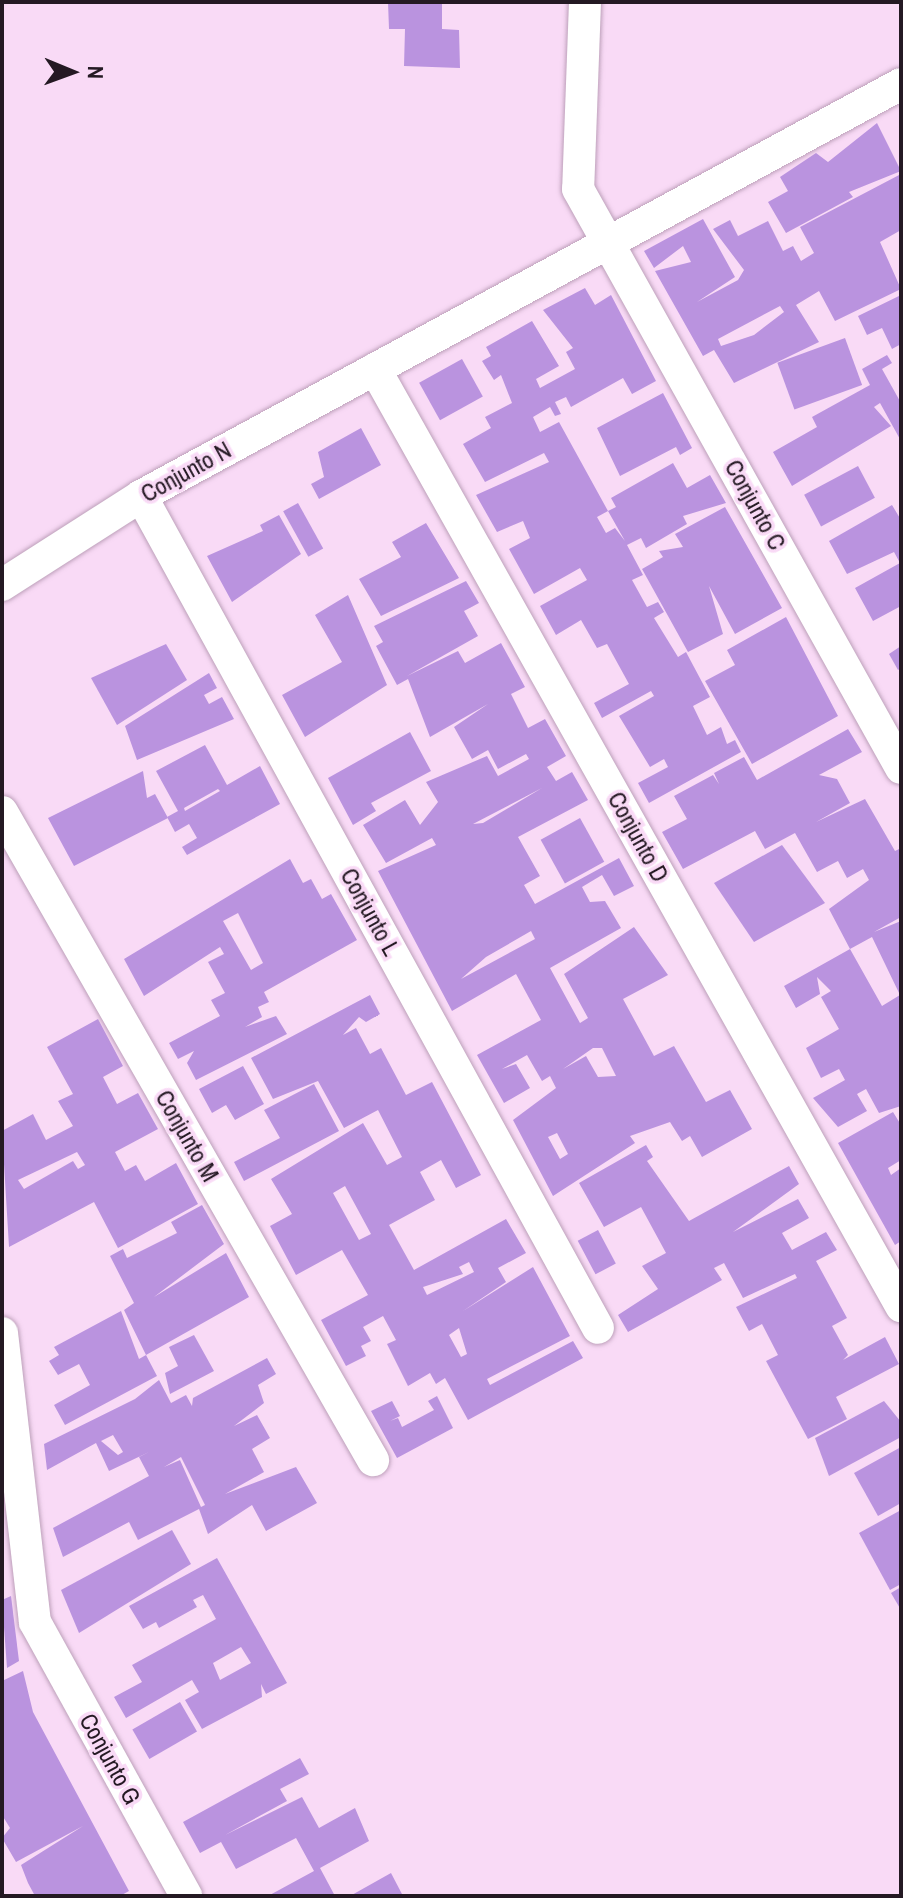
<!DOCTYPE html>
<style>
body{margin:0}
#map{position:relative;width:903px;height:1898px;overflow:hidden;background:#f9daf6;font-family:"Archivo Narrow",sans-serif}
div>[style]{position:absolute}
[style*='--x']{left:calc(var(--x)*1px);top:calc(var(--y)*1px);width:calc(var(--w)*1px);rotate:calc(var(--a)*1deg)}
.building>*{inset:0;background:#ba93df;transform-origin:0 0}
.roads{filter:drop-shadow(0 0 2px #bda0ba) drop-shadow(0 0 2px #bda0ba)}
.minor>*{height:32px;margin:-16px;padding:0 16px;transform-origin:16px;border-radius:16px;background:#fff}
span{translate:-50% -50%;white-space:nowrap;text-align:center;line-height:1.15;-webkit-text-stroke:7px #f9daf6;paint-order:stroke}
.street-label{font-size:24px;color:#241923}
.frame{position:absolute;inset:0;border:4px solid #241923;pointer-events:none}
.north{position:absolute;left:32px;top:32px;width:80px;height:80px;-webkit-text-stroke:6px #f9daf6;paint-order:stroke;rotate:91deg;font-size:22px;font-weight:700;line-height:32px;text-align:center;color:#241923}
.north::after{content:'';display:block;margin:auto;width:28px;height:36px;background:#241923;clip-path:polygon(50% 0,100% 100%,50% 72%,0 100%)}
</style>
<div id="map">
<div class="building">
<i style="clip-path:polygon(388px 2px,442px 2px,442px 29px,459px 30px,460px 68px,404px 66px,405px 29px,389px 29px)"></i>
<i style="clip-path:polygon(877px 123px,901px 171px,849px 192px,853px 197px,786px 233px,768px 202px,788px 191px,780px 177px,816px 153px,828px 162px)"></i>
<i style="clip-path:polygon(evenodd,901px 174px,901px 230px,880px 242px,901px 289px,835px 321px,819px 291px,796px 305px,819px 342px,734px 383px,714px 350px,703px 356px,655px 271px,691px 262px,683px 246px,654px 268px,644px 251px,703px 219px,735px 277px,697px 302px,738px 280px,744px 270px,713px 229px,730px 220px,738px 236px,768px 221px,783px 251px,793px 246px,801px 261px,814px 253px,800px 227px,901px 174px,780px 306px,784px 312px,754px 335px,721px 346px,718px 339px,780px 306px)"></i>
<i style="clip-path:polygon(585px 288px,595px 305px,611px 295px,656px 381px,632px 394px,623px 378px,571px 407px,566px 397px,555px 402px,561px 414px,555px 416px,550px 407px,533px 417px,540px 432px,559px 422px,608px 511px,597px 517px,606px 533px,615px 528px,625px 541px,608px 511px,616px 507px,611px 498px,673px 463px,687px 488px,710px 475px,726px 503px,683px 516px,687px 524px,646px 548px,641px 538px,627px 545px,643px 575px,632px 580px,647px 607px,658px 602px,664px 612px,654px 618px,678px 657px,686px 652px,710px 697px,693px 706px,707px 735px,721px 727px,727px 744px,735px 740px,741px 752px,649px 803px,638px 783px,668px 767px,664px 759px,650px 767px,619px 716px,654px 696px,651px 691px,602px 718px,594px 703px,629px 684px,607px 644px,597px 648px,581px 620px,556px 635px,540px 606px,587px 580px,580px 568px,534px 594px,509px 549px,530px 538px,523px 521px,497px 532px,476px 495px,549px 462px,544px 453px,485px 482px,463px 444px,491px 428px,485px 417px,512px 403px,501px 375px,494px 380px,482px 361px,491px 356px,486px 347px,532px 321px,559px 366px,536px 379px,540px 388px,575px 369px,566px 352px,573px 348px,543px 310px)"></i>
<i style="clip-path:polygon(901px 295px,901px 344px,892px 349px,882px 328px,867px 335px,858px 316px)"></i>
<i style="left:845px;top:338px;width:50px;height:72px;rotate:70deg"></i>
<i style="clip-path:polygon(887px 355px,892px 363px,882px 369px,901px 403px,901px 441px,880px 403px,874px 407px,891px 426px,792px 486px,773px 452px,817px 427px,812px 417px,870px 385px,862px 369px)"></i>
<i style="left:462px;top:359px;width:43px;height:49px;rotate:61deg"></i>
<i style="clip-path:polygon(663px 393px,692px 448px,680px 455px,676px 447px,620px 476px,597px 428px)"></i>
<i style="clip-path:polygon(361px 428px,381px 465px,319px 499px,311px 484px,324px 477px,318px 452px)"></i>
<i style="left:858px;top:466px;width:36px;height:61px;rotate:62deg"></i>
<i style="left:298px;top:503px;width:52px;height:17px;rotate:61deg"></i>
<i style="clip-path:polygon(892px 505px,901px 520px,901px 606px,873px 621px,855px 588px,900px 563px,894px 552px,847px 574px,829px 541px)"></i>
<i style="clip-path:polygon(725px 507px,782px 608px,735px 634px,709px 586px,723px 634px,688px 652px,642px 569px,663px 557px,659px 551px,683px 547px,675px 534px)"></i>
<i style="clip-path:polygon(279px 515px,301px 554px,232px 602px,207px 556px,263px 531px,260px 525px)"></i>
<i style="clip-path:polygon(426px 523px,459px 578px,381px 616px,359px 579px,401px 557px,392px 542px)"></i>
<i style="clip-path:polygon(evenodd,466px 581px,479px 603px,464px 611px,478px 636px,407px 676px,458px 651px,465px 663px,501px 643px,525px 687px,511px 694px,528px 728px,545px 719px,566px 756px,547px 767px,556px 781px,572px 772px,588px 800px,518px 837px,540px 876px,524px 885px,535px 904px,619px 858px,634px 886px,614px 896px,602px 875px,582px 887px,590px 902px,605px 901px,621px 928px,550px 968px,580px 1023px,588px 1018px,564px 974px,634px 927px,668px 975px,623px 999px,654px 1056px,674px 1046px,706px 1102px,730px 1090px,752px 1129px,702px 1157px,690px 1136px,682px 1141px,670px 1122px,630px 1136px,635px 1143px,553px 1196px,513px 1120px,556px 1088px,550px 1076px,542px 1081px,527px 1055px,502px 1069px,516px 1064px,530px 1088px,504px 1103px,477px 1055px,541px 1020px,516px 974px,452px 1011px,378px 871px,436px 845px,432px 838px,386px 863px,363px 825px,405px 800px,420px 825px,438px 802px,426px 782px,487px 756px,498px 776px,529px 759px,526px 754px,498px 769px,488px 750px,472px 759px,454px 727px,488px 704px,430px 737px,408px 679px,397px 685px,376px 646px,383px 642px,374px 626px,466px 581px,542px 788px,483px 823px,473px 824px,542px 788px,466px 581px,531px 931px,535px 939px,461px 979px,486px 957px,531px 931px,466px 581px,593px 1048px,602px 1048px,616px 1076px,598px 1077px,586px 1056px,563px 1069px,593px 1048px,466px 581px,557px 1133px,568px 1154px,560px 1159px,548px 1137px,557px 1133px)"></i>
<i style="clip-path:polygon(348px 595px,387px 685px,305px 737px,282px 695px,342px 662px,315px 615px)"></i>
<i style="clip-path:polygon(786px 617px,838px 716px,752px 764px,705px 681px,735px 665px,727px 650px)"></i>
<i style="clip-path:polygon(166px 644px,187px 680px,117px 725px,91px 678px)"></i>
<i style="clip-path:polygon(901px 646px,901px 668px,898px 670px,889px 654px)"></i>
<i style="clip-path:polygon(209px 673px,217px 688px,204px 695px,209px 704px,222px 697px,234px 719px,137px 760px,125px 726px)"></i>
<i style="clip-path:polygon(848px 729px,862px 752px,819px 775px,837px 779px,850px 803px,816px 822px,865px 799px,895px 851px,901px 848px,901px 917px,874px 932px,901px 921px,901px 1106px,879px 1113px,866px 1089px,857px 1094px,867px 1111px,838px 1127px,813px 1098px,845px 1080px,839px 1069px,821px 1078px,806px 1048px,839px 1029px,821px 997px,831px 991px,817px 977px,820px 994px,796px 1008px,784px 986px,850px 949px,882px 1006px,900px 995px,872px 937px,850px 949px,829px 909px,869px 880px,863px 869px,847px 878px,838px 861px,817px 872px,795px 833px,765px 849px,755px 831px,683px 869px,662px 832px,687px 819px,674px 796px,713px 775px,719px 784px,714px 773px,744px 757px,757px 780px)"></i>
<i style="clip-path:polygon(410px 732px,431px 771px,371px 803px,376px 811px,353px 825px,328px 778px)"></i>
<i style="clip-path:polygon(evenodd,205px 745px,227px 785px,260px 766px,280px 804px,187px 855px,182px 847px,197px 838px,189px 824px,175px 832px,167px 817px,178px 811px,156px 771px,205px 745px,220px 791px,185px 811px,184px 808px,218px 789px,220px 791px)"></i>
<i style="clip-path:polygon(143px 771px,147px 798px,155px 794px,168px 818px,74px 866px,48px 818px)"></i>
<i style="left:580px;top:818px;width:50px;height:45px;rotate:61deg"></i>
<i style="clip-path:polygon(782px 845px,825px 903px,754px 942px,714px 883px)"></i>
<i style="clip-path:polygon(evenodd,290px 859px,303px 883px,311px 879px,322px 899px,331px 894px,357px 940px,264px 992px,269px 1002px,258px 1007px,262px 1017px,245px 1027px,276px 1016px,287px 1034px,196px 1080px,187px 1063px,194px 1051px,178px 1059px,169px 1043px,220px 1016px,211px 1000px,225px 993px,208px 962px,224px 954px,220px 947px,144px 996px,124px 959px,290px 859px,238px 913px,263px 963px,251px 970px,223px 921px,238px 913px)"></i>
<i style="clip-path:polygon(evenodd,370px 995px,380px 1014px,366px 1022px,359px 1017px,343px 1035px,356px 1028px,370px 1054px,381px 1048px,406px 1095px,432px 1082px,481px 1175px,456px 1188px,441px 1160px,420px 1172px,435px 1200px,389px 1225px,414px 1270px,506px 1219px,526px 1253px,498px 1268px,506px 1282px,463px 1311px,533px 1267px,570px 1336px,487px 1379px,490px 1385px,573px 1341px,583px 1358px,468px 1420px,445px 1378px,436px 1384px,430px 1373px,408px 1386px,387px 1344px,396px 1340px,383px 1316px,363px 1327px,371px 1341px,361px 1346px,366px 1356px,346px 1366px,321px 1320px,368px 1295px,342px 1250px,296px 1275px,270px 1226px,292px 1214px,271px 1179px,363px 1123px,387px 1165px,402px 1157px,378px 1110px,344px 1128px,318px 1081px,273px 1099px,251px 1058px,370px 995px,345px 1186px,371px 1234px,359px 1240px,333px 1193px,345px 1186px,370px 995px,469px 1262px,474px 1272px,427px 1295px,423px 1287px,463px 1274px,459px 1267px,469px 1262px,370px 995px,459px 1328px,467px 1354px,461px 1357px,449px 1335px,459px 1328px)"></i>
<i style="clip-path:polygon(evenodd,98px 1019px,123px 1066px,103px 1077px,117px 1104px,138px 1093px,158px 1129px,115px 1152px,125px 1171px,136px 1165px,145px 1181px,176px 1163px,198px 1204px,118px 1248px,94px 1202px,9px 1247px,2px 1131px,33px 1114px,46px 1140px,73px 1126px,58px 1101px,73px 1094px,47px 1047px,98px 1019px,77px 1152px,85px 1165px,78px 1169px,73px 1161px,24px 1189px,18px 1180px,77px 1152px)"></i>
<i style="clip-path:polygon(243px 1066px,264px 1104px,235px 1120px,226px 1105px,212px 1113px,199px 1089px)"></i>
<i style="clip-path:polygon(314px 1084px,339px 1131px,244px 1181px,234px 1162px,280px 1138px,264px 1110px)"></i>
<i style="clip-path:polygon(893px 1112px,901px 1125px,901px 1160px,888px 1168px,891px 1175px,901px 1168px,901px 1241px,895px 1245px,838px 1143px)"></i>
<i style="clip-path:polygon(646px 1145px,653px 1157px,647px 1161px,689px 1221px,789px 1166px,799px 1184px,733px 1232px,798px 1199px,809px 1218px,782px 1233px,792px 1250px,826px 1232px,837px 1250px,816px 1261px,847px 1318px,832px 1326px,848px 1355px,843px 1360px,885px 1337px,899px 1364px,836px 1397px,847px 1419px,808px 1439px,766px 1361px,778px 1355px,762px 1324px,749px 1331px,736px 1307px,797px 1278px,795px 1274px,743px 1298px,724px 1263px,714px 1268px,722px 1280px,628px 1332px,618px 1315px,658px 1289px,642px 1266px,666px 1253px,641px 1207px,604px 1227px,579px 1183px)"></i>
<i style="clip-path:polygon(202px 1205px,224px 1244px,154px 1297px,226px 1253px,249px 1297px,146px 1355px,124px 1310px,134px 1303px,110px 1256px,123px 1249px,127px 1258px,177px 1233px,171px 1222px)"></i>
<i style="left:598px;top:1230px;width:38px;height:23px;rotate:62deg"></i>
<i style="clip-path:polygon(121px 1311px,139px 1359px,146px 1355px,157px 1376px,65px 1425px,54px 1405px,90px 1385px,79px 1364px,58px 1375px,49px 1361px,59px 1355px,54px 1347px)"></i>
<i style="clip-path:polygon(194px 1335px,214px 1371px,170px 1394px,165px 1373px,178px 1366px,169px 1347px)"></i>
<i style="clip-path:polygon(evenodd,267px 1358px,276px 1374px,258px 1385px,264px 1403px,234px 1426px,257px 1415px,270px 1438px,252px 1449px,264px 1472px,225px 1494px,296px 1467px,317px 1503px,266px 1531px,252px 1505px,208px 1534px,199px 1509px,138px 1540px,129px 1522px,63px 1557px,53px 1528px,149px 1476px,139px 1457px,149px 1452px,109px 1471px,96px 1443px,47px 1470px,44px 1444px,135px 1399px,159px 1380px,171px 1403px,186px 1395px,192px 1406px,193px 1398px,267px 1358px,113px 1435px,123px 1452px,118px 1455px,101px 1441px,113px 1435px,267px 1358px,181px 1457px,205px 1505px,201px 1507px,180px 1460px,164px 1467px,181px 1457px)"></i>
<i style="clip-path:polygon(437px 1396px,453px 1428px,397px 1458px,371px 1411px,392px 1401px,400px 1416px,390px 1421px,398px 1418px,402px 1427px,434px 1410px,428px 1401px)"></i>
<i style="clip-path:polygon(884px 1401px,901px 1422px,901px 1437px,829px 1476px,815px 1438px)"></i>
<i style="clip-path:polygon(901px 1447px,901px 1503px,878px 1516px,854px 1473px)"></i>
<i style="clip-path:polygon(901px 1510px,901px 1584px,890px 1590px,859px 1533px)"></i>
<i style="clip-path:polygon(172px 1530px,191px 1564px,79px 1633px,61px 1590px)"></i>
<i style="clip-path:polygon(evenodd,217px 1558px,287px 1683px,266px 1694px,261px 1684px,262px 1697px,202px 1729px,185px 1700px,199px 1692px,192px 1680px,126px 1718px,114px 1697px,142px 1682px,132px 1665px,216px 1619px,203px 1595px,193px 1600px,197px 1607px,159px 1628px,156px 1622px,143px 1629px,129px 1606px,217px 1558px,241px 1647px,251px 1663px,220px 1680px,213px 1663px,241px 1647px)"></i>
<i style="clip-path:polygon(901px 1587px,901px 1610px,891px 1593px)"></i>
<i style="clip-path:polygon(11px 1596px,19px 1661px,7px 1668px,2px 1600px)"></i>
<i style="clip-path:polygon(23px 1671px,33px 1712px,129px 1891px,120px 1896px,35px 1896px,28px 1883px,21px 1865px,83px 1826px,16px 1862px,2px 1838px,10px 1828px,2px 1815px,2px 1681px)"></i>
<i style="left:180px;top:1702px;width:34px;height:55px;rotate:60deg"></i>
<i style="clip-path:polygon(300px 1758px,309px 1774px,280px 1789px,287px 1801px,225px 1835px,302px 1797px,319px 1828px,355px 1808px,369px 1841px,320px 1868px,335px 1896px,268px 1896px,314px 1871px,296px 1838px,236px 1869px,221px 1842px,200px 1853px,183px 1822px)"></i>
<i style="clip-path:polygon(391px 1873px,403px 1896px,350px 1896px)"></i>
</div>
<div class="roads">
<div class="minor">
<i style="--x:585;--y:2;--w:187;--a:92.1"></i>
<i style="--x:578;--y:189;--w:663;--a:60.84"></i>
<i style="--x:375;--y:369;--w:1075;--a:60.69"></i>
<i style="--x:141;--y:496;--w:949;--a:61.22"></i>
<i style="--x:2;--y:585;--w:165;--a:-32.6"></i>
<i style="--x:141;--y:496;--w:864;--a:-28.46"></i>
<i style="--x:2;--y:812;--w:747;--a:60.21"></i>
<i style="--x:2;--y:1333;--w:291;--a:83.5"></i>
<i style="--x:35;--y:1622;--w:313;--a:61.1"></i>
</div>
</div>
<div class="street-label">
<span style="left:186px;top:472px;rotate:-29deg">Conjunto N</span>
<span style="left:755px;top:505px;rotate:61deg">Conjunto C</span>
<span style="left:638px;top:837px;rotate:61deg">Conjunto D</span>
<span style="left:370px;top:912px;rotate:61deg">Conjunto L</span>
<span style="left:187px;top:1136px;rotate:60deg">Conjunto M</span>
<span style="left:110px;top:1759px;rotate:61deg">Conjunto G</span>
</div>
<div class="frame"></div>
<div class="north">N</div>
</div>
